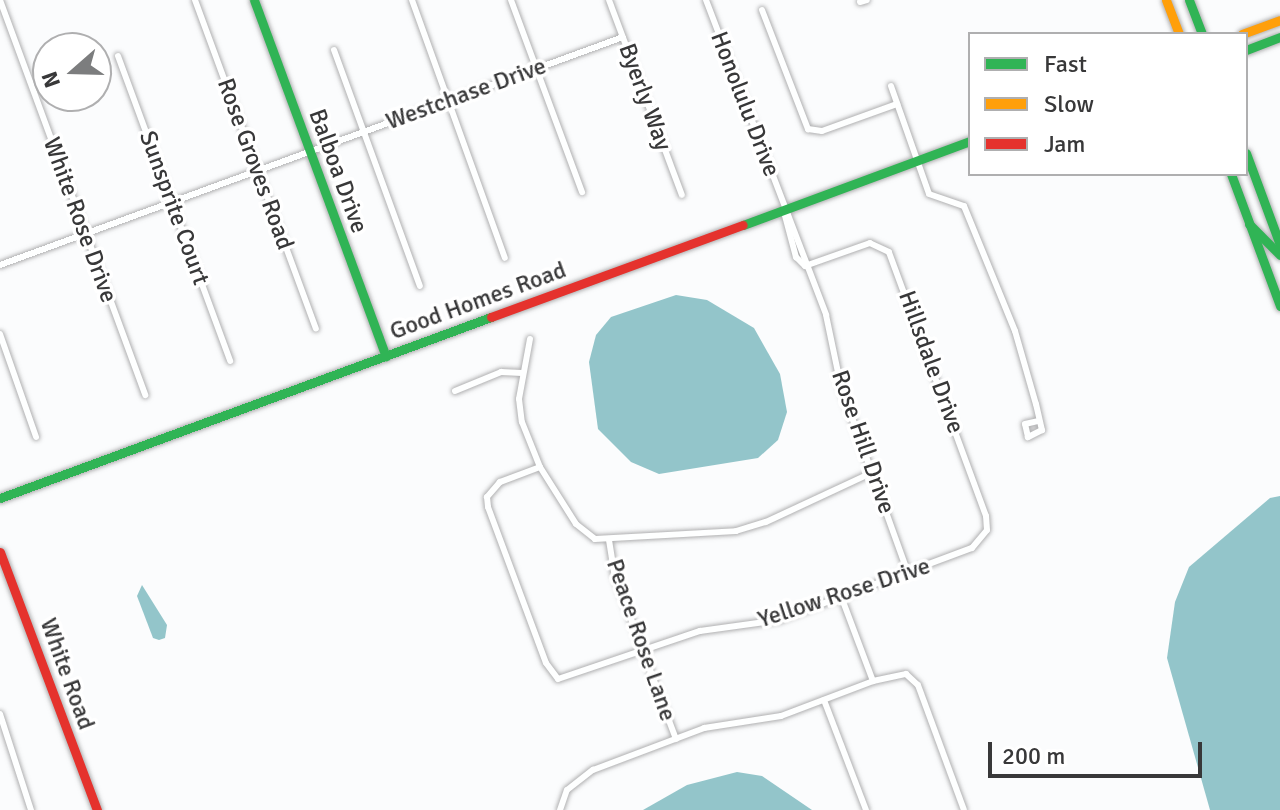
<!DOCTYPE html>
<style>
body{margin:0}
#map{position:relative;width:1280px;height:810px;overflow:hidden;background:#fbfcfd;font-family:Signika,sans-serif}
div>[style]{position:absolute}
[style*='--x']{left:calc(var(--x)*1px);top:calc(var(--y)*1px);width:calc(var(--w)*1px);rotate:calc(var(--a)*1deg)}
.water>*{inset:0;background:#93c5ca}
.roads{filter:drop-shadow(0 0 2px #b0b0b1) drop-shadow(0 0 2px #b0b0b1)}
.street>*{height:6px;margin:-3px;padding:0 3px;transform-origin:3px;border-radius:3px;background:#feffff}
.fast>*{height:9px;margin:-4.5px;padding:0 4.5px;transform-origin:4.5px;border-radius:4.5px;background:#30b455}
.slow>*{height:9px;margin:-4.5px;padding:0 4.5px;transform-origin:4.5px;border-radius:4.5px;background:#ff9f0a}
.jam>*{height:9px;margin:-4.5px;padding:0 4.5px;transform-origin:4.5px;border-radius:4.5px;background:#e5322d}
span{translate:-50% -50%;white-space:nowrap;text-align:center;line-height:1.15;-webkit-text-stroke:7px #fff;paint-order:stroke}
.street-label{font-size:24px;color:#383839}
.legend{position:absolute;left:968px;top:32px;width:280px;height:144px;box-sizing:border-box;background:#fff;border:2px solid #afafb0;margin:0;padding:10px 14px;list-style:none;font-size:24px;color:#383839}
.legend li{display:flex;align-items:center;gap:16px;height:40px}
.legend b{width:40px;border:2px solid #afafb0}
.north{position:absolute;left:32px;top:32px;width:80px;height:80px;box-sizing:border-box;background:#fff;border:2px solid #afafb0;border-radius:50%;rotate:250deg;font-size:22px;font-weight:700;line-height:32px;text-align:center;color:#383839}
.north::after{content:'';display:block;margin:auto;width:28px;height:36px;background:#7c7d7e;clip-path:polygon(50% 0,100% 100%,50% 72%,0 100%)}
.scale{position:absolute;left:988px;top:742px;width:214px;height:36px;box-sizing:border-box;border:4px solid #383839;border-top:0;padding-left:10px;font-size:24px;line-height:28px;white-space:nowrap;color:#383839;-webkit-text-stroke:6px #fff;paint-order:stroke}
</style>
<div id="map">
<div class="water">
<i style="clip-path:polygon(676px 295px,707px 300px,754px 328px,780px 374px,787px 412px,778px 440px,758px 458px,659px 474px,631px 462px,598px 429px,589px 362px,596px 335px,611px 317px)"></i>
<i style="clip-path:polygon(1280px 496px,1280px 810px,1210px 810px,1167px 658px,1175px 602px,1189px 567px,1270px 498px)"></i>
<i style="clip-path:polygon(142px 585px,167px 625px,165px 638px,159px 640px,153px 638px,137px 596px)"></i>
<i style="clip-path:polygon(737px 772px,762px 776px,812px 810px,643px 810px,687px 785px)"></i>
</div>
<div class="roads">
<div class="street">
<i style="--x:0;--y:0;--w:421;--a:69.8"></i>
<i style="--x:195;--y:0;--w:350;--a:69.8"></i>
<i style="--x:412;--y:0;--w:274;--a:70.2"></i>
<i style="--x:511;--y:0;--w:205;--a:69.7"></i>
<i style="--x:609;--y:0;--w:208;--a:69.5"></i>
<i style="--x:706;--y:0;--w:337;--a:69.1"></i>
<i style="--x:826;--y:315;--w:74;--a:78.2"></i>
<i style="--x:841;--y:387;--w:198;--a:70.2"></i>
<i style="--x:860;--y:2;--w:7;--a:-16"></i>
<i style="--x:762;--y:10;--w:128;--a:68.9"></i>
<i style="--x:808;--y:129;--w:14;--a:8"></i>
<i style="--x:822;--y:131;--w:80;--a:-19.8"></i>
<i style="--x:334;--y:50;--w:251;--a:70"></i>
<i style="--x:118;--y:56;--w:325;--a:69.8"></i>
<i style="--x:891;--y:86;--w:114;--a:70.6"></i>
<i style="--x:929;--y:194;--w:37;--a:19"></i>
<i style="--x:964;--y:206;--w:135;--a:67.8"></i>
<i style="--x:1015;--y:331;--w:76;--a:74"></i>
<i style="--x:1036;--y:404;--w:27;--a:77"></i>
<i style="--x:1042;--y:430;--w:16;--a:153"></i>
<i style="--x:1028;--y:437;--w:13;--a:-103"></i>
<i style="--x:1025;--y:424;--w:13;--a:-13"></i>
<i style="--x:784;--y:212;--w:47;--a:75.1"></i>
<i style="--x:796;--y:257;--w:13;--a:45"></i>
<i style="--x:0;--y:265;--w:663;--a:-20.1"></i>
<i style="--x:0;--y:334;--w:109;--a:70.7"></i>
<i style="--x:530;--y:339;--w:61;--a:100.4"></i>
<i style="--x:519;--y:399;--w:23;--a:83"></i>
<i style="--x:522;--y:422;--w:48;--a:68.2"></i>
<i style="--x:540;--y:467;--w:67;--a:57.7"></i>
<i style="--x:576;--y:524;--w:24;--a:38"></i>
<i style="--x:595;--y:539;--w:141;--a:-3.2"></i>
<i style="--x:736;--y:531;--w:31;--a:-17"></i>
<i style="--x:766;--y:522;--w:118;--a:-25"></i>
<i style="--x:455;--y:391;--w:50;--a:-22.4"></i>
<i style="--x:501;--y:372;--w:21;--a:3"></i>
<i style="--x:540;--y:467;--w:43;--a:159.4"></i>
<i style="--x:500;--y:482;--w:20;--a:131"></i>
<i style="--x:487;--y:497;--w:10;--a:84"></i>
<i style="--x:488;--y:507;--w:166;--a:69.6"></i>
<i style="--x:546;--y:663;--w:20;--a:53"></i>
<i style="--x:558;--y:679;--w:150;--a:-18.7"></i>
<i style="--x:700;--y:631;--w:80;--a:-7.9"></i>
<i style="--x:779;--y:620;--w:206;--a:-20.5"></i>
<i style="--x:972;--y:548;--w:23;--a:-50"></i>
<i style="--x:987;--y:530;--w:14;--a:-94"></i>
<i style="--x:986;--y:516;--w:281;--a:-110.2"></i>
<i style="--x:889;--y:252;--w:21;--a:-155"></i>
<i style="--x:870;--y:243;--w:69;--a:160.5"></i>
<i style="--x:609;--y:540;--w:36;--a:81"></i>
<i style="--x:615;--y:576;--w:174;--a:69.5"></i>
<i style="--x:841;--y:596;--w:91;--a:69.4"></i>
<i style="--x:824;--y:700;--w:118;--a:69.1"></i>
<i style="--x:0;--y:714;--w:101;--a:72.1"></i>
<i style="--x:560;--y:810;--w:21;--a:-71"></i>
<i style="--x:567;--y:790;--w:33;--a:-38"></i>
<i style="--x:593;--y:770;--w:119;--a:-20.7"></i>
<i style="--x:704;--y:728;--w:78;--a:-8.9"></i>
<i style="--x:781;--y:716;--w:98;--a:-20.8"></i>
<i style="--x:873;--y:681;--w:34;--a:-12"></i>
<i style="--x:906;--y:674;--w:16;--a:43"></i>
<i style="--x:918;--y:685;--w:133;--a:69.8"></i>
</div>
<div class="fast">
<i style="--x:254;--y:0;--w:380;--a:69.7"></i>
<i style="--x:1189;--y:0;--w:36;--a:69"></i>
<i style="--x:1246;--y:50;--w:36;--a:-21"></i>
<i style="--x:1246;--y:153;--w:98;--a:69.7"></i>
<i style="--x:1231;--y:174;--w:141;--a:69.6"></i>
<i style="--x:1249;--y:224;--w:44;--a:45"></i>
<i style="--x:743;--y:225;--w:242;--a:-20.3"></i>
<i style="--x:0;--y:498;--w:523;--a:-20.24"></i>
</div>
<div class="slow">
<i style="--x:1166;--y:0;--w:36;--a:69"></i>
<i style="--x:1242;--y:34;--w:40;--a:-20.2"></i>
</div>
<div class="jam">
<i style="--x:491;--y:317;--w:268;--a:-20.1"></i>
<i style="--x:0;--y:552;--w:276;--a:69.4"></i>
</div>
</div>
<div class="street-label">
<span style="left:466px;top:94px;rotate:-20deg">Westchase Drive</span>
<span style="left:645px;top:97px;rotate:70deg">Byerly Way</span>
<span style="left:745px;top:104px;rotate:69deg">Honolulu Drive</span>
<span style="left:255px;top:164px;rotate:70deg">Rose Groves Road</span>
<span style="left:338px;top:171px;rotate:70deg">Balboa Drive</span>
<span style="left:174px;top:208px;rotate:70deg">Sunsprite Court</span>
<span style="left:80px;top:220px;rotate:70deg">White Rose Drive</span>
<span style="left:478px;top:301px;rotate:-20deg">Good Homes Road</span>
<span style="left:931px;top:362px;rotate:70deg">Hillsdale Drive</span>
<span style="left:863px;top:442px;rotate:71deg">Rose Hill Drive</span>
<span style="left:844px;top:593px;rotate:-18deg">Yellow Rose Drive</span>
<span style="left:641px;top:640px;rotate:71deg">Peace Rose Lane</span>
<span style="left:67px;top:674px;rotate:70deg">White Road</span>
</div>
<ul class="legend">
<li><b style="height:10px;background:#30b455"></b>Fast</li>
<li><b style="height:10px;background:#ff9f0a"></b>Slow</li>
<li><b style="height:10px;background:#e5322d"></b>Jam</li>
</ul>
<div class="north">N</div>
<div class="scale">200 m</div>
</div>
